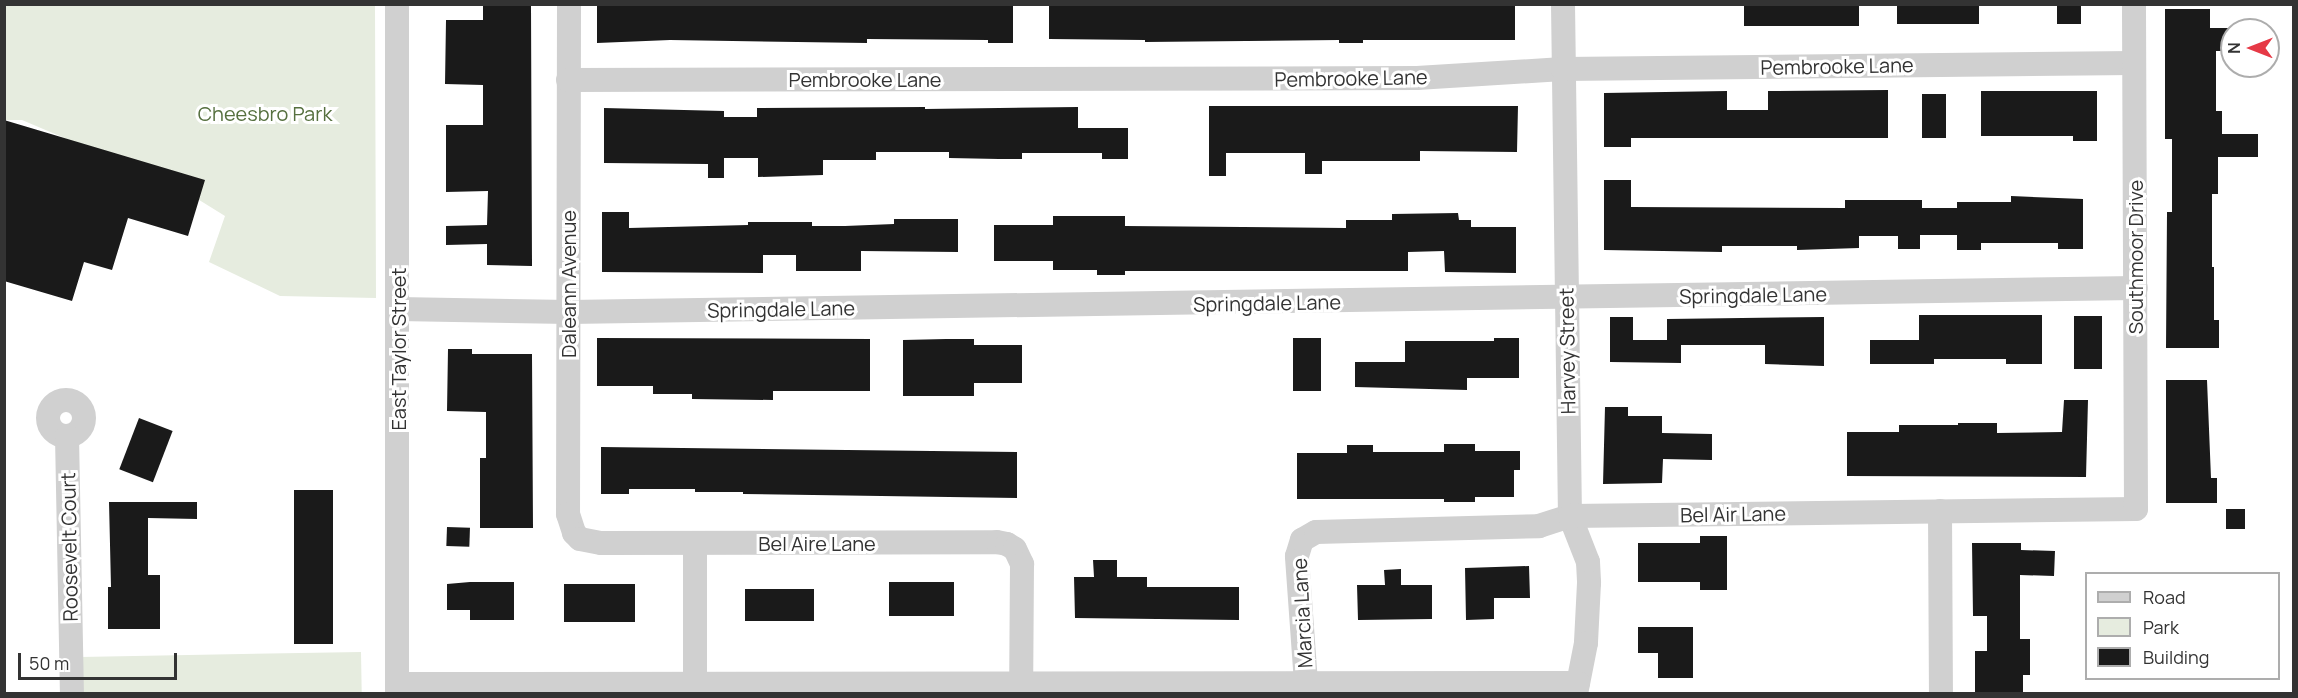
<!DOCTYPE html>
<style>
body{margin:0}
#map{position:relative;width:2298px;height:698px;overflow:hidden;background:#fff;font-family:Manrope,sans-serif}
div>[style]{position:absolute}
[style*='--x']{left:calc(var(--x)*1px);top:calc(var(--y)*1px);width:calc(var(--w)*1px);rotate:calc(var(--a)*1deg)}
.green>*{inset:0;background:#e6ecdf;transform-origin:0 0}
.building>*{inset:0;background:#1a1a1a;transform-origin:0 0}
.minor>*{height:24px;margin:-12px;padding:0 12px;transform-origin:12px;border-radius:12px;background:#d0d0d0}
.minor>.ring{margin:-12px;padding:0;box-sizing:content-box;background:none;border:24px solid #d0d0d0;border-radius:50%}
span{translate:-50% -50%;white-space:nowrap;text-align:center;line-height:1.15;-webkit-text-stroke:6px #fff;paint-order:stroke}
.street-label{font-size:20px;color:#333}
.park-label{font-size:20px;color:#56703f}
.frame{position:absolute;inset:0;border:6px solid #333;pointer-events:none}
.legend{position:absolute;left:2085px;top:572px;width:195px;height:108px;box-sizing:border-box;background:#fff;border:2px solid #adadad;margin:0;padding:8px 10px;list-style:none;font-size:18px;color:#333}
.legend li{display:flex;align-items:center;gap:12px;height:30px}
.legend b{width:30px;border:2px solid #adadad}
.north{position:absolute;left:2220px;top:18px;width:60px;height:60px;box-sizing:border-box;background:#fff;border:2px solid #adadad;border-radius:50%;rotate:270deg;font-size:16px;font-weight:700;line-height:24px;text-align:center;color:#333}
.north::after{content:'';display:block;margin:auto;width:21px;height:27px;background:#e63946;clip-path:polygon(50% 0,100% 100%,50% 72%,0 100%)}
.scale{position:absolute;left:18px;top:653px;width:159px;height:27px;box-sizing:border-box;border:3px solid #333;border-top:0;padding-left:8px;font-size:18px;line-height:21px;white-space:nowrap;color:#333;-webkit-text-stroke:4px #fff;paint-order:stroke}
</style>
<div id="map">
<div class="green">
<i style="clip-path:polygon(4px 5px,375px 5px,376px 298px,280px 296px,209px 262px,225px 216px,175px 185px,22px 120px,5px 120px)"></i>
<i style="left:361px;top:652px;width:41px;height:281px;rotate:89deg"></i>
</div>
<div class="building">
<i style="clip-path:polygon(483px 4px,531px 4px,532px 266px,487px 265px,487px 244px,446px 245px,446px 226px,487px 225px,488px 191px,446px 192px,446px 125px,483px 125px,483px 85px,445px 84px,446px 20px,483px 20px)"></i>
<i style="clip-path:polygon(597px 4px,1013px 4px,1013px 43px,988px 43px,988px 40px,867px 39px,867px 43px,670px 40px,597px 43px)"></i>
<i style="clip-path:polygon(1049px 4px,1515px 4px,1515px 40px,1363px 40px,1363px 43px,1339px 43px,1339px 40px,1145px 42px,1145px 40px,1049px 39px)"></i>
<i style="left:1744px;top:4px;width:115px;height:22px"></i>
<i style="left:1897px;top:4px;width:82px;height:20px"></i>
<i style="left:2057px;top:4px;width:24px;height:20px"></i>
<i style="clip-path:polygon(2165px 9px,2210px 9px,2210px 28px,2232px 28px,2232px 51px,2216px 51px,2216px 111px,2222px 111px,2222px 134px,2258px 134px,2258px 157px,2218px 157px,2218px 194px,2212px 194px,2212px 267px,2214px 267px,2214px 320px,2219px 320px,2219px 348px,2166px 348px,2167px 212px,2172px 212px,2172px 139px,2165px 139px)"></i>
<i style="clip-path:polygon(1888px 90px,1888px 138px,1631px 138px,1631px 147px,1604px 147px,1604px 93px,1727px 91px,1727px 110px,1768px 110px,1768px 91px)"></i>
<i style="clip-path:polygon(1981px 91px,2097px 91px,2097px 141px,2073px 141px,2073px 136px,1981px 136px)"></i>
<i style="left:1922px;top:94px;width:24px;height:44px"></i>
<i style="clip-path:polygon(1209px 106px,1518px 106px,1517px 152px,1420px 151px,1420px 161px,1322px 161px,1322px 174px,1305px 174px,1305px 153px,1226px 153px,1226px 176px,1209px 176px)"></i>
<i style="clip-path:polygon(925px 107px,925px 109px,1078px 107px,1078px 128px,1128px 128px,1128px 159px,1102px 159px,1102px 153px,1022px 153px,1022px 159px,999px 159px,949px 158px,949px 152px,876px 152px,876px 160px,823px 160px,823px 175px,758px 177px,758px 158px,724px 158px,724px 178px,708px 178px,708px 164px,604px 163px,604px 108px,724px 111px,724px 117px,757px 117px,757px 108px)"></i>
<i style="clip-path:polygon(4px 120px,205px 180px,188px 236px,128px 218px,112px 270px,84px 262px,72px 301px,4px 281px)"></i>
<i style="clip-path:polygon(1604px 180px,1631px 180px,1631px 207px,1845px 208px,1845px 200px,1922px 200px,1922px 208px,1957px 208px,1957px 202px,2011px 202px,2011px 196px,2083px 199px,2083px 249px,2058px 249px,2058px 243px,1981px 243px,1981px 250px,1957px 250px,1957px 235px,1920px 235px,1920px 249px,1898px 249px,1898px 236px,1859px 236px,1859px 248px,1797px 250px,1797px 246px,1722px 246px,1722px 252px,1604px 250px)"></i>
<i style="clip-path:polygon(602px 212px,629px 212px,629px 228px,748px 225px,748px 222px,812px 222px,812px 226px,845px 226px,894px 224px,894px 219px,958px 219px,958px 252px,861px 251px,861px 271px,796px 271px,796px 255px,763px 255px,763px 273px,602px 272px)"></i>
<i style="clip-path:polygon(1458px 213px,1459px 220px,1471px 220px,1471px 227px,1516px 227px,1516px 273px,1445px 272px,1444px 251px,1408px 252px,1408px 271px,1125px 271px,1125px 275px,1097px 275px,1097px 270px,1053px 270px,1053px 261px,994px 261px,994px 225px,1053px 225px,1053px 216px,1125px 216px,1125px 226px,1346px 228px,1346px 220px,1392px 220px,1392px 214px)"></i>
<i style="clip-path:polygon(1919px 315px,2042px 315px,2042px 364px,2006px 364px,2006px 359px,1934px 359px,1934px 364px,1870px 364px,1870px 340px,1919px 340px)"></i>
<i style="left:2074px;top:316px;width:28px;height:53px"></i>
<i style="clip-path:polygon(1610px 317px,1633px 317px,1633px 340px,1667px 340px,1667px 319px,1824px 317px,1824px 366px,1765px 364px,1765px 345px,1681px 345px,1681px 363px,1610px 362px)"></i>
<i style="clip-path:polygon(597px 338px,870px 339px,870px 391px,773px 391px,773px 400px,692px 399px,692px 394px,653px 394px,653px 386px,597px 386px)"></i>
<i style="left:1293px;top:338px;width:28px;height:53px"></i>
<i style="clip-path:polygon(1494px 338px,1519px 338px,1519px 378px,1467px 378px,1467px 390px,1355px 387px,1355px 362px,1405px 362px,1405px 341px,1494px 341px)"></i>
<i style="clip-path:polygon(946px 339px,974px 339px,974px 345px,1022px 345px,1022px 383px,974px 383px,974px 396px,903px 396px,903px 340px)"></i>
<i style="clip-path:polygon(448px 349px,472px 349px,472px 354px,532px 354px,533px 528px,480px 528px,480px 458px,486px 458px,486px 412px,447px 411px)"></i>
<i style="clip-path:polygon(2166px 380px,2207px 380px,2211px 478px,2217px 478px,2217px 503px,2166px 503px)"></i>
<i style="clip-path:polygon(2064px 400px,2088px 400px,2086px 477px,1847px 476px,1847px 432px,1899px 432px,1899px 425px,1958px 425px,1958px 423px,1997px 423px,1997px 433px,2062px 432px)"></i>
<i style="clip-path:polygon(1605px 407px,1628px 407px,1628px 416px,1662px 416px,1662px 433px,1712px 434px,1712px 460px,1663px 459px,1662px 483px,1603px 484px)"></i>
<i style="left:139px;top:418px;width:36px;height:55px;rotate:21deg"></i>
<i style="clip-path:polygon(1444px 444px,1475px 444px,1475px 451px,1520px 451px,1520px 470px,1514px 470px,1514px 497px,1475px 497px,1475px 502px,1444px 502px,1444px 499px,1297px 499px,1297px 453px,1347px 453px,1347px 445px,1373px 445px,1373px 452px,1444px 452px)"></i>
<i style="clip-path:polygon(601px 447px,1017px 452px,1017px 498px,743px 494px,743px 492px,695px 492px,695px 489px,629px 489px,629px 494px,601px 494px)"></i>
<i style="left:294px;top:490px;width:39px;height:154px"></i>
<i style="clip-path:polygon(109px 502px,197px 502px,197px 519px,148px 518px,148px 575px,160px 575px,160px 629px,108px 629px,108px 587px,111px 587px)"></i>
<i style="left:2226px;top:509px;width:19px;height:20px"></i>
<i style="left:447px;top:527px;width:23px;height:19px;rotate:2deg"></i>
<i style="clip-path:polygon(1700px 536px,1727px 536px,1727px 590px,1700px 590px,1700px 582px,1638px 582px,1638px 543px,1700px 543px)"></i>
<i style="clip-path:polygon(1972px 543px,2021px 543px,2021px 550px,2055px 551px,2054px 576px,2020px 575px,2020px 639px,2030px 639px,2030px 675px,2023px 675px,2023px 693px,1975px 693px,1975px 651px,1987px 651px,1987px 616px,1973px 616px)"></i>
<i style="clip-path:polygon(1093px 560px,1117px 560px,1117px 577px,1147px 577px,1147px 587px,1239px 587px,1239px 620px,1075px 618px,1074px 577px,1094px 577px)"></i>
<i style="clip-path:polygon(1529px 566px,1530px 598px,1494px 598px,1494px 619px,1466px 620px,1465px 568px)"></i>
<i style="clip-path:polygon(1401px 569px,1401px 585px,1432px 585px,1432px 619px,1358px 620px,1357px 585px,1385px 585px,1384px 570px)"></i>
<i style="clip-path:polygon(470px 582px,514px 582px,514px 620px,470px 620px,470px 610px,447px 610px,447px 584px)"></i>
<i style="left:889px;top:582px;width:65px;height:34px"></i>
<i style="left:564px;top:584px;width:71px;height:38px"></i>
<i style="left:745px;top:589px;width:69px;height:32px"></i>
<i style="clip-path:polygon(1638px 627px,1693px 627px,1693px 678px,1658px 678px,1658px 653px,1638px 653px)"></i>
</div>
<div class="minor">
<i style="--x:569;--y:4;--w:510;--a:90.11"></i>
<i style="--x:568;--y:514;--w:20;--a:72"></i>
<i style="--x:574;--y:533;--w:8;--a:45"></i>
<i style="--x:580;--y:539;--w:21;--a:11"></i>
<i style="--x:601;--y:543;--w:396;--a:-0.1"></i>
<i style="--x:997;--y:542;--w:10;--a:11"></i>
<i style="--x:1007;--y:544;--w:9;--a:32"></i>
<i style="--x:1015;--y:549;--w:17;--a:65"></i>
<i style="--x:1022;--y:564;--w:130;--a:90.4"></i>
<i style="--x:1563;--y:4;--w:512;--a:89.22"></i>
<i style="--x:1570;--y:516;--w:49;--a:68.6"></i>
<i style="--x:1588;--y:562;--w:21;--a:87"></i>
<i style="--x:1589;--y:583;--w:60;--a:92.9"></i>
<i style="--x:1586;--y:643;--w:52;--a:101.1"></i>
<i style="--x:568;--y:80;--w:849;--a:-0.13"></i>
<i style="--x:1417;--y:78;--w:146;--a:-3.5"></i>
<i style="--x:1563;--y:69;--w:571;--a:-0.6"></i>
<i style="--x:398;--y:309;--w:171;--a:1"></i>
<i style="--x:569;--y:312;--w:1567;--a:-0.88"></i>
<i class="ring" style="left:48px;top:400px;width:12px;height:12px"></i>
<i style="--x:67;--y:436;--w:258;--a:88.9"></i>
<i style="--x:1940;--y:511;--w:183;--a:89.7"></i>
<i style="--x:695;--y:543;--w:139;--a:90"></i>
<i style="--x:1306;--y:683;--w:127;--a:-94.1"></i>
<i style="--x:1297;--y:556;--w:17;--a:-73"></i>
<i style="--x:1302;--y:540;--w:16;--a:-30"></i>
<i style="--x:1316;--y:532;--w:223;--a:-1.5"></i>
<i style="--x:1539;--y:526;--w:33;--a:-18"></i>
<i style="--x:1570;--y:516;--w:566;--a:-0.71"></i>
<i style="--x:2136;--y:509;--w:505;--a:-90.23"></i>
<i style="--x:397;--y:684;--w:1181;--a:-0.05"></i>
<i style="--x:397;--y:694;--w:690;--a:-90"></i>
</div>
<div class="street-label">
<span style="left:1837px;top:66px;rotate:-1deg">Pembrooke Lane</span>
<span style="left:1351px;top:78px;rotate:-1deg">Pembrooke Lane</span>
<span style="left:865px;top:79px">Pembrooke Lane</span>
<span style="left:2135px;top:257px;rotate:-90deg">Southmoor Drive</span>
<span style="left:568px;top:284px;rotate:-90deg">Daleann Avenue</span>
<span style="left:1753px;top:295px;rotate:-1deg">Springdale Lane</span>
<span style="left:1267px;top:303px;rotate:-1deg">Springdale Lane</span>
<span style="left:781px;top:309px;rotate:-1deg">Springdale Lane</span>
<span style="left:398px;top:349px;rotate:-90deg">East Taylor Street</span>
<span style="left:1567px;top:351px;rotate:-91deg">Harvey Street</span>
<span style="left:1733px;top:514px;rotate:-1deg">Bel Air Lane</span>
<span style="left:817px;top:543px">Bel Aire Lane</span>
<span style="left:69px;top:547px;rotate:-91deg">Roosevelt Court</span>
<span style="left:1302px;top:613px;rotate:-93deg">Marcia Lane</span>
</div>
<div class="park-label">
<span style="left:265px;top:113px">Cheesbro Park</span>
</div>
<div class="frame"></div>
<ul class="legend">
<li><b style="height:8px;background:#d0d0d0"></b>Road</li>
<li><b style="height:16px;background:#e6ecdf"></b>Park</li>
<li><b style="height:16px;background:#1a1a1a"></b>Building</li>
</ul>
<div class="north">N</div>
<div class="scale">50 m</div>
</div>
